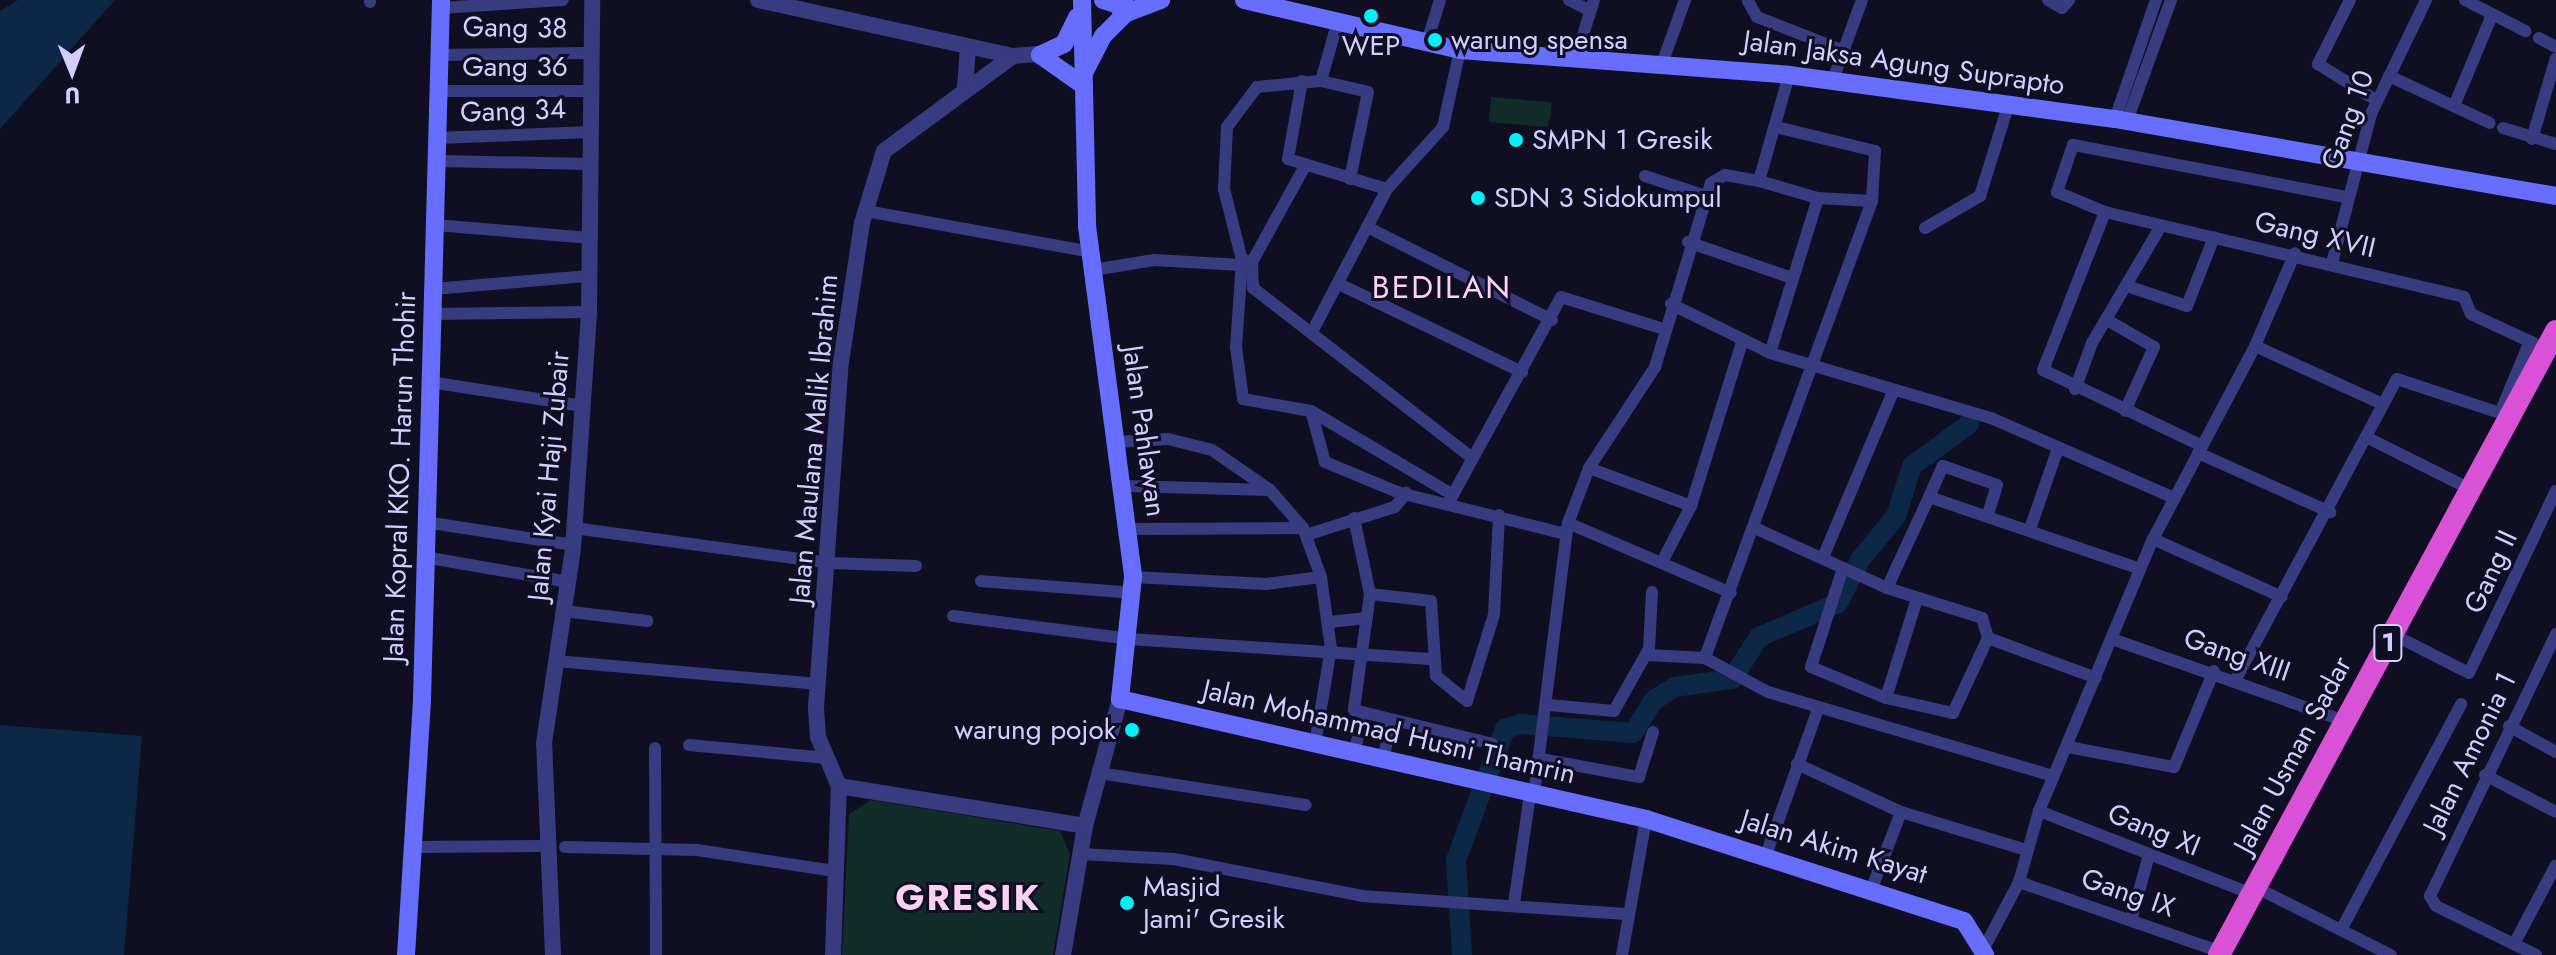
<!DOCTYPE html>
<style>
body{margin:0}
#map{position:relative;width:2556px;height:955px;overflow:hidden;background:#100e22;font-family:Jost,sans-serif}
div>[style]{position:absolute}
[style*='--x']{left:calc(var(--x)*1px);top:calc(var(--y)*1px);width:calc(var(--w)*1px);rotate:calc(var(--a)*1deg)}
.green>*{inset:0;background:#112c29;transform-origin:0 0}
.water>*{inset:0;background:#0d2747}
.river>*{height:20px;margin:-10px;padding:0 10px;transform-origin:10px;border-radius:10px;background:#0d2747}
.minor>*{height:12px;margin:-6px;padding:0 6px;transform-origin:6px;border-radius:6px;background:#393b81}
.tertiary>*{height:16px;margin:-8px;padding:0 8px;transform-origin:8px;border-radius:8px;background:#393b81}
.secondary>*{height:18px;margin:-9px;padding:0 9px;transform-origin:9px;border-radius:9px;background:#676efe}
.trunk>*{height:22px;margin:-11px;padding:0 11px;transform-origin:11px;border-radius:11px;background:#d951d6}
.dots>*{width:22px;height:22px;translate:-50% -50%;box-sizing:border-box;border:4px solid #100e22;border-radius:50%}
span{translate:-50% -50%;white-space:nowrap;text-align:center;line-height:1.15;-webkit-text-stroke:6px #100e22;paint-order:stroke}
.shield-label span{padding:2px 6px;background:#100e22;border:2px solid;border-radius:6px;-webkit-text-stroke-width:0}
.shield-label{font-size:26px;color:#d2cfff;font-weight:700}
.street-label{font-size:28px;color:#d2cfff}
.poi-label{font-size:28px;color:#d2cfff}
.left{translate:0 -50%;text-align:left}
.right{translate:-100% -50%;text-align:right}
.quarter-label{font-size:32px;color:#ffd1f1;letter-spacing:2px}
.district-label{font-size:36px;color:#ffd1f1;font-weight:700;letter-spacing:2px}
.north{position:absolute;left:32px;top:32px;width:80px;height:80px;-webkit-text-stroke:6px #100e22;paint-order:stroke;rotate:179deg;font-size:22px;font-weight:700;line-height:32px;text-align:center;color:#d2cfff}
.north::after{content:'';display:block;margin:auto;width:28px;height:36px;background:#d2cfff;clip-path:polygon(50% 0,100% 100%,50% 72%,0 100%)}
</style>
<div id="map">
<div class="green">
<i style="left:1491px;top:97px;width:61px;height:25px;rotate:5deg"></i>
<i style="clip-path:polygon(871px 800px,1060px 831px,1070px 854px,1053px 955px,842px 955px,849px 814px)"></i>
</div>
<div class="water">
<i style="clip-path:polygon(18px 0,115px 0,0 129px,0 11px)"></i>
<i style="clip-path:polygon(0 725px,142px 736px,124px 955px,0 955px)"></i>
</div>
<div class="river">
<i style="--x:1462;--y:955;--w:95;--a:-93.6"></i>
<i style="--x:1456;--y:860;--w:140;--a:-69.5"></i>
<i style="--x:1505;--y:729;--w:16;--a:-18"></i>
<i style="--x:1520;--y:724;--w:113;--a:4.6"></i>
<i style="--x:1633;--y:733;--w:39;--a:-58"></i>
<i style="--x:1654;--y:700;--w:25;--a:-32"></i>
<i style="--x:1675;--y:687;--w:58;--a:-8"></i>
<i style="--x:1732;--y:679;--w:50;--a:-57.3"></i>
<i style="--x:1759;--y:637;--w:86;--a:-23.3"></i>
<i style="--x:1838;--y:603;--w:48;--a:-62.9"></i>
<i style="--x:1860;--y:560;--w:57;--a:-50.7"></i>
<i style="--x:1896;--y:516;--w:52;--a:-72.3"></i>
<i style="--x:1912;--y:466;--w:71;--a:-36.4"></i>
</div>
<div class="minor">
<i style="--x:1569;--y:0;--w:22;--a:27"></i>
<i style="--x:2048;--y:0;--w:16;--a:30"></i>
<i style="--x:2062;--y:8;--w:11;--a:-49"></i>
<i style="--x:2350;--y:0;--w:72;--a:116.6"></i>
<i style="--x:2318;--y:64;--w:68;--a:31.8"></i>
<i style="--x:2465;--y:0;--w:68;--a:27.3"></i>
<i style="--x:1748;--y:1;--w:18;--a:61"></i>
<i style="--x:1757;--y:17;--w:88;--a:21.3"></i>
<i style="--x:370;--y:2;--w:2;--a:-90"></i>
<i style="--x:441;--y:8;--w:122;--a:-3.8"></i>
<i style="--x:2539;--y:38;--w:19;--a:28"></i>
<i style="--x:1426;--y:45;--w:47;--a:-72.7"></i>
<i style="--x:439;--y:55;--w:151;--a:-0.8"></i>
<i style="--x:1576;--y:57;--w:60;--a:-72.5"></i>
<i style="--x:1663;--y:61;--w:65;--a:-70.2"></i>
<i style="--x:2389;--y:76;--w:111;--a:25"></i>
<i style="--x:1302;--y:81;--w:79;--a:100.2"></i>
<i style="--x:1288;--y:159;--w:103;--a:16.9"></i>
<i style="--x:1321;--y:81;--w:59;--a:-74.3"></i>
<i style="--x:1832;--y:82;--w:87;--a:-69.9"></i>
<i style="--x:438;--y:91;--w:153;--a:0"></i>
<i style="--x:2454;--y:106;--w:99;--a:-67.3"></i>
<i style="--x:2115;--y:119;--w:126;--a:-71"></i>
<i style="--x:2127;--y:121;--w:129;--a:-70"></i>
<i style="--x:1776;--y:127;--w:102;--a:13.6"></i>
<i style="--x:1875;--y:151;--w:50;--a:93.4"></i>
<i style="--x:2503;--y:128;--w:55;--a:16.8"></i>
<i style="--x:436;--y:138;--w:155;--a:-2.2"></i>
<i style="--x:2532;--y:139;--w:84;--a:-73.5"></i>
<i style="--x:437;--y:161;--w:153;--a:1.1"></i>
<i style="--x:1305;--y:166;--w:110;--a:118.9"></i>
<i style="--x:1252;--y:262;--w:26;--a:88"></i>
<i style="--x:1253;--y:288;--w:277;--a:37.8"></i>
<i style="--x:1645;--y:176;--w:64;--a:18.2"></i>
<i style="--x:1759;--y:181;--w:61;--a:16.1"></i>
<i style="--x:1818;--y:198;--w:162;--a:107.2"></i>
<i style="--x:2346;--y:197;--w:278;--a:-169.2"></i>
<i style="--x:2073;--y:145;--w:50;--a:108.8"></i>
<i style="--x:2057;--y:192;--w:52;--a:22.6"></i>
<i style="--x:2105;--y:212;--w:369;--a:13.3"></i>
<i style="--x:2464;--y:297;--w:18;--a:68"></i>
<i style="--x:2471;--y:314;--w:83;--a:25"></i>
<i style="--x:1818;--y:198;--w:54;--a:3.2"></i>
<i style="--x:1872;--y:201;--w:487;--a:110.1"></i>
<i style="--x:1705;--y:658;--w:72;--a:28.4"></i>
<i style="--x:1768;--y:692;--w:298;--a:16.4"></i>
<i style="--x:866;--y:211;--w:229;--a:10.3"></i>
<i style="--x:2105;--y:212;--w:170;--a:111.4"></i>
<i style="--x:2043;--y:370;--w:176;--a:25.5"></i>
<i style="--x:435;--y:225;--w:157;--a:4.8"></i>
<i style="--x:1367;--y:227;--w:207;--a:26.7"></i>
<i style="--x:1925;--y:228;--w:64;--a:-30.2"></i>
<i style="--x:1980;--y:196;--w:94;--a:-72.7"></i>
<i style="--x:1688;--y:242;--w:110;--a:19.1"></i>
<i style="--x:1242;--y:260;--w:87;--a:93.9"></i>
<i style="--x:1236;--y:347;--w:52;--a:82.3"></i>
<i style="--x:1243;--y:399;--w:69;--a:10"></i>
<i style="--x:1311;--y:411;--w:165;--a:30.6"></i>
<i style="--x:1252;--y:262;--w:10;--a:-169"></i>
<i style="--x:1242;--y:260;--w:73;--a:-104.2"></i>
<i style="--x:1224;--y:189;--w:62;--a:-87.2"></i>
<i style="--x:1227;--y:127;--w:50;--a:-53.1"></i>
<i style="--x:1257;--y:87;--w:64;--a:-5.4"></i>
<i style="--x:1321;--y:81;--w:48;--a:13.2"></i>
<i style="--x:1368;--y:92;--w:89;--a:101.7"></i>
<i style="--x:2332;--y:263;--w:154;--a:-75.3"></i>
<i style="--x:2371;--y:114;--w:127;--a:-64.2"></i>
<i style="--x:1093;--y:270;--w:62;--a:-9.3"></i>
<i style="--x:1154;--y:260;--w:88;--a:3.3"></i>
<i style="--x:1341;--y:285;--w:201;--a:25.7"></i>
<i style="--x:2130;--y:287;--w:60;--a:18.4"></i>
<i style="--x:2187;--y:306;--w:74;--a:-68.6"></i>
<i style="--x:433;--y:289;--w:157;--a:-4.8"></i>
<i style="--x:1671;--y:304;--w:110;--a:26.3"></i>
<i style="--x:1770;--y:353;--w:230;--a:16.4"></i>
<i style="--x:1991;--y:418;--w:200;--a:23.6"></i>
<i style="--x:432;--y:314;--w:157;--a:-0.7"></i>
<i style="--x:2107;--y:320;--w:54;--a:29.9"></i>
<i style="--x:2154;--y:347;--w:70;--a:114.4"></i>
<i style="--x:1313;--y:330;--w:159;--a:-62.3"></i>
<i style="--x:1387;--y:189;--w:84;--a:-47.9"></i>
<i style="--x:1443;--y:127;--w:79;--a:-77.6"></i>
<i style="--x:2255;--y:346;--w:140;--a:24.5"></i>
<i style="--x:430;--y:382;--w:155;--a:8.9"></i>
<i style="--x:2075;--y:389;--w:49;--a:-69.7"></i>
<i style="--x:2092;--y:343;--w:136;--a:-59.5"></i>
<i style="--x:1311;--y:411;--w:53;--a:74.6"></i>
<i style="--x:1325;--y:462;--w:81;--a:22.5"></i>
<i style="--x:1400;--y:493;--w:171;--a:13.9"></i>
<i style="--x:2366;--y:437;--w:116;--a:26.6"></i>
<i style="--x:1117;--y:442;--w:51;--a:-3.4"></i>
<i style="--x:1168;--y:439;--w:45;--a:14"></i>
<i style="--x:1212;--y:450;--w:70;--a:34.6"></i>
<i style="--x:1270;--y:490;--w:50;--a:49"></i>
<i style="--x:1303;--y:528;--w:52;--a:69.8"></i>
<i style="--x:1321;--y:577;--w:72;--a:82"></i>
<i style="--x:1331;--y:648;--w:97;--a:99.5"></i>
<i style="--x:2198;--y:453;--w:145;--a:24.1"></i>
<i style="--x:1589;--y:468;--w:109;--a:20.4"></i>
<i style="--x:1125;--y:486;--w:145;--a:1.6"></i>
<i style="--x:1929;--y:497;--w:34;--a:-66"></i>
<i style="--x:1943;--y:466;--w:57;--a:19.4"></i>
<i style="--x:1997;--y:485;--w:31;--a:107"></i>
<i style="--x:1450;--y:500;--w:231;--a:-61.3"></i>
<i style="--x:1561;--y:297;--w:108;--a:17.3"></i>
<i style="--x:1354;--y:518;--w:78;--a:78.1"></i>
<i style="--x:1370;--y:594;--w:117;--a:97.9"></i>
<i style="--x:1354;--y:710;--w:142;--a:13.8"></i>
<i style="--x:425;--y:522;--w:150;--a:8.8"></i>
<i style="--x:1568;--y:523;--w:177;--a:23.2"></i>
<i style="--x:574;--y:528;--w:259;--a:7.8"></i>
<i style="--x:831;--y:563;--w:85;--a:2"></i>
<i style="--x:1130;--y:529;--w:173;--a:-0.3"></i>
<i style="--x:1757;--y:529;--w:143;--a:24.4"></i>
<i style="--x:1887;--y:588;--w:100;--a:17.5"></i>
<i style="--x:1982;--y:618;--w:21;--a:73"></i>
<i style="--x:1988;--y:638;--w:115;--a:20.3"></i>
<i style="--x:2030;--y:529;--w:86;--a:-70.9"></i>
<i style="--x:1306;--y:535;--w:93;--a:-17.5"></i>
<i style="--x:1395;--y:507;--w:18;--a:-52"></i>
<i style="--x:2153;--y:539;--w:141;--a:24.2"></i>
<i style="--x:1824;--y:555;--w:175;--a:-67.1"></i>
<i style="--x:424;--y:557;--w:146;--a:9.8"></i>
<i style="--x:1663;--y:560;--w:61;--a:-62.6"></i>
<i style="--x:1691;--y:506;--w:172;--a:-72.7"></i>
<i style="--x:1843;--y:568;--w:104;--a:107.9"></i>
<i style="--x:1811;--y:667;--w:81;--a:22.5"></i>
<i style="--x:1886;--y:698;--w:69;--a:12.6"></i>
<i style="--x:1953;--y:713;--w:83;--a:-65"></i>
<i style="--x:1133;--y:577;--w:133;--a:3"></i>
<i style="--x:1266;--y:584;--w:55;--a:-7.3"></i>
<i style="--x:981;--y:581;--w:151;--a:4.5"></i>
<i style="--x:1887;--y:588;--w:100;--a:-65.2"></i>
<i style="--x:1929;--y:497;--w:223;--a:18.8"></i>
<i style="--x:1370;--y:594;--w:61;--a:6.5"></i>
<i style="--x:1431;--y:601;--w:75;--a:86.2"></i>
<i style="--x:1436;--y:676;--w:40;--a:39"></i>
<i style="--x:1467;--y:701;--w:90;--a:-72.6"></i>
<i style="--x:1494;--y:615;--w:100;--a:-87.1"></i>
<i style="--x:563;--y:611;--w:85;--a:6.8"></i>
<i style="--x:953;--y:616;--w:177;--a:7.4"></i>
<i style="--x:1129;--y:639;--w:305;--a:3.8"></i>
<i style="--x:1329;--y:622;--w:38;--a:-6"></i>
<i style="--x:2392;--y:634;--w:86;--a:26.9"></i>
<i style="--x:2469;--y:673;--w:202;--a:-64.5"></i>
<i style="--x:2112;--y:639;--w:247;--a:19.4"></i>
<i style="--x:1647;--y:655;--w:58;--a:3"></i>
<i style="--x:556;--y:661;--w:264;--a:5"></i>
<i style="--x:2237;--y:677;--w:338;--a:-61.8"></i>
<i style="--x:2397;--y:379;--w:108;--a:18.3"></i>
<i style="--x:2500;--y:413;--w:78;--a:-67.4"></i>
<i style="--x:1886;--y:698;--w:104;--a:-72.6"></i>
<i style="--x:1549;--y:705;--w:65;--a:5.3"></i>
<i style="--x:1614;--y:711;--w:71;--a:-60.6"></i>
<i style="--x:1649;--y:649;--w:57;--a:-87"></i>
<i style="--x:2509;--y:726;--w:54;--a:29"></i>
<i style="--x:689;--y:745;--w:138;--a:5.4"></i>
<i style="--x:2068;--y:747;--w:108;--a:10.7"></i>
<i style="--x:2174;--y:767;--w:104;--a:-67.4"></i>
<i style="--x:655;--y:748;--w:207;--a:89.7"></i>
<i style="--x:1354;--y:752;--w:39;--a:-75"></i>
<i style="--x:1383;--y:759;--w:40;--a:-77"></i>
<i style="--x:1541;--y:759;--w:100;--a:10.4"></i>
<i style="--x:1639;--y:777;--w:47;--a:-72.7"></i>
<i style="--x:1797;--y:764;--w:115;--a:24.8"></i>
<i style="--x:1901;--y:812;--w:131;--a:16.9"></i>
<i style="--x:1099;--y:773;--w:209;--a:8.8"></i>
<i style="--x:2485;--y:775;--w:80;--a:27.5"></i>
<i style="--x:1534;--y:795;--w:274;--a:-82.9"></i>
<i style="--x:1568;--y:523;--w:59;--a:-69.1"></i>
<i style="--x:1589;--y:468;--w:121;--a:-56.8"></i>
<i style="--x:1655;--y:367;--w:192;--a:-73.1"></i>
<i style="--x:1711;--y:183;--w:16;--a:-30"></i>
<i style="--x:1725;--y:175;--w:35;--a:10"></i>
<i style="--x:1759;--y:181;--w:110;--a:-74.2"></i>
<i style="--x:2039;--y:811;--w:229;--a:21.3"></i>
<i style="--x:412;--y:847;--w:132;--a:-0.4"></i>
<i style="--x:565;--y:847;--w:132;--a:1.3"></i>
<i style="--x:697;--y:850;--w:139;--a:8.7"></i>
<i style="--x:1080;--y:854;--w:94;--a:3"></i>
<i style="--x:1174;--y:859;--w:192;--a:11.1"></i>
<i style="--x:1362;--y:896;--w:267;--a:3.9"></i>
<i style="--x:1766;--y:855;--w:155;--a:-70.4"></i>
<i style="--x:2019;--y:882;--w:214;--a:19.1"></i>
<i style="--x:2255;--y:887;--w:152;--a:26.6"></i>
<i style="--x:1872;--y:888;--w:81;--a:-69.1"></i>
<i style="--x:1514;--y:904;--w:111;--a:-81.7"></i>
<i style="--x:2132;--y:917;--w:64;--a:-74.7"></i>
<i style="--x:2341;--y:930;--w:256;--a:-62"></i>
<i style="--x:2514;--y:944;--w:89;--a:-62"></i>
<i style="--x:1983;--y:950;--w:77;--a:-62.1"></i>
<i style="--x:2019;--y:882;--w:74;--a:-74.3"></i>
<i style="--x:2039;--y:811;--w:295;--a:-67.3"></i>
<i style="--x:2153;--y:539;--w:218;--a:-62.1"></i>
<i style="--x:2255;--y:346;--w:101;--a:-66.7"></i>
<i style="--x:1622;--y:955;--w:138;--a:-80"></i>
<i style="--x:2536;--y:955;--w:111;--a:-153.9"></i>
<i style="--x:2436;--y:906;--w:12;--a:-121"></i>
<i style="--x:2430;--y:896;--w:291;--a:-64.3"></i>
</div>
<div class="tertiary">
<i style="--x:758;--y:0;--w:261;--a:12.4"></i>
<i style="--x:1013;--y:56;--w:38;--a:-5"></i>
<i style="--x:965;--y:87;--w:40;--a:-85.7"></i>
<i style="--x:839;--y:786;--w:53;--a:-113.2"></i>
<i style="--x:818;--y:737;--w:30;--a:-94"></i>
<i style="--x:816;--y:707;--w:346;--a:-85.9"></i>
<i style="--x:841;--y:362;--w:141;--a:-81.4"></i>
<i style="--x:862;--y:223;--w:75;--a:-73"></i>
<i style="--x:884;--y:151;--w:160;--a:-36.4"></i>
<i style="--x:553;--y:955;--w:212;--a:-92.4"></i>
<i style="--x:544;--y:743;--w:197;--a:-81.5"></i>
<i style="--x:573;--y:548;--w:237;--a:-86.1"></i>
<i style="--x:589;--y:312;--w:312;--a:-89.4"></i>
<i style="--x:833;--y:955;--w:169;--a:-88"></i>
<i style="--x:839;--y:786;--w:249;--a:9.2"></i>
<i style="--x:1063;--y:955;--w:131;--a:-80.3"></i>
<i style="--x:1085;--y:826;--w:132;--a:-74.6"></i>
</div>
<div class="secondary">
<i style="--x:1082;--y:0;--w:226;--a:88.7"></i>
<i style="--x:1087;--y:226;--w:354;--a:82.5"></i>
<i style="--x:1133;--y:577;--w:123;--a:96.1"></i>
<i style="--x:1120;--y:699;--w:540;--a:12.85"></i>
<i style="--x:1646;--y:819;--w:334;--a:17.8"></i>
<i style="--x:1964;--y:921;--w:40;--a:58"></i>
<i style="--x:1103;--y:0;--w:28;--a:18"></i>
<i style="--x:1244;--y:0;--w:222;--a:13"></i>
<i style="--x:1460;--y:50;--w:330;--a:4.3"></i>
<i style="--x:1789;--y:75;--w:329;--a:7.7"></i>
<i style="--x:2115;--y:119;--w:448;--a:9.9"></i>
<i style="--x:1121;--y:15;--w:43;--a:-20.6"></i>
<i style="--x:1040;--y:55;--w:26;--a:-25"></i>
<i style="--x:1064;--y:44;--w:30;--a:-64"></i>
<i style="--x:1040;--y:55;--w:49;--a:35"></i>
<i style="--x:1084;--y:73;--w:42;--a:-62.8"></i>
<i style="--x:1103;--y:36;--w:38;--a:-45"></i>
<i style="--x:406;--y:955;--w:256;--a:-86.4"></i>
<i style="--x:422;--y:699;--w:699;--a:-88.44"></i>
</div>
<div class="trunk">
<i style="--x:2219;--y:955;--w:709;--a:-61.63"></i>
</div>
<div class="dots">
<i style="left:1371px;top:16px;background:#02f1f8"></i>
<i style="left:1435px;top:40px;background:#02f1f8"></i>
<i style="left:1516px;top:140px;background:#02f1f8"></i>
<i style="left:1478px;top:198px;background:#02f1f8"></i>
<i style="left:1132px;top:730px;background:#02f1f8"></i>
<i style="left:1127px;top:903px;background:#02f1f8"></i>
</div>
<div class="shield-label">
<span style="left:2388px;top:643px">1</span>
</div>
<div class="street-label">
<span style="left:515px;top:28px;rotate:1deg">Gang 38</span>
<span style="left:1904px;top:63px;rotate:8deg">Jalan Jaksa Agung Suprapto</span>
<span style="left:515px;top:67px">Gang 36</span>
<span style="left:513px;top:111px;rotate:-2deg">Gang 34</span>
<span style="left:2348px;top:120px;rotate:-70deg">Gang 10</span>
<span style="left:2315px;top:235px;rotate:13deg">Gang XVII</span>
<span style="left:1144px;top:431px;rotate:82deg">Jalan Pahlawan</span>
<span style="left:814px;top:439px;rotate:-85deg">Jalan Maulana Malik Ibrahim</span>
<span style="left:549px;top:476px;rotate:-85deg">Jalan Kyai Haji Zubair</span>
<span style="left:400px;top:477px;rotate:-88deg">Jalan Kopral KKO. Harun Thohir</span>
<span style="left:2491px;top:572px;rotate:-65deg">Gang II</span>
<span style="left:2237px;top:655px;rotate:19deg">Gang XIII</span>
<span style="left:1389px;top:732px;rotate:13deg">Jalan Mohammad Husni Thamrin</span>
<span style="left:2470px;top:753px;rotate:-64deg">Jalan Amonia 1</span>
<span style="left:2293px;top:755px;rotate:-62deg">Jalan Usman Sadar</span>
<span style="left:2154px;top:830px;rotate:22deg">Gang XI</span>
<span style="left:1834px;top:847px;rotate:17deg">Jalan Akim Kayat</span>
<span style="left:2128px;top:893px;rotate:19deg">Gang IX</span>
</div>
<div class="poi-label">
<span class="left" style="left:1451px;top:40px">warung spensa</span>
<span style="left:1371px;top:46px">WEP</span>
<span class="left" style="left:1532px;top:140px">SMPN 1 Gresik</span>
<span class="left" style="left:1494px;top:198px">SDN 3 Sidokumpul</span>
<span class="right" style="left:1116px;top:730px">warung pojok</span>
<span class="left" style="left:1143px;top:903px">Masjid<br>Jami' Gresik</span>
</div>
<div class="quarter-label">
<span style="left:1442px;top:287px">BEDILAN</span>
</div>
<div class="district-label">
<span style="left:968px;top:898px">GRESIK</span>
</div>
<div class="north">U</div>
</div>
